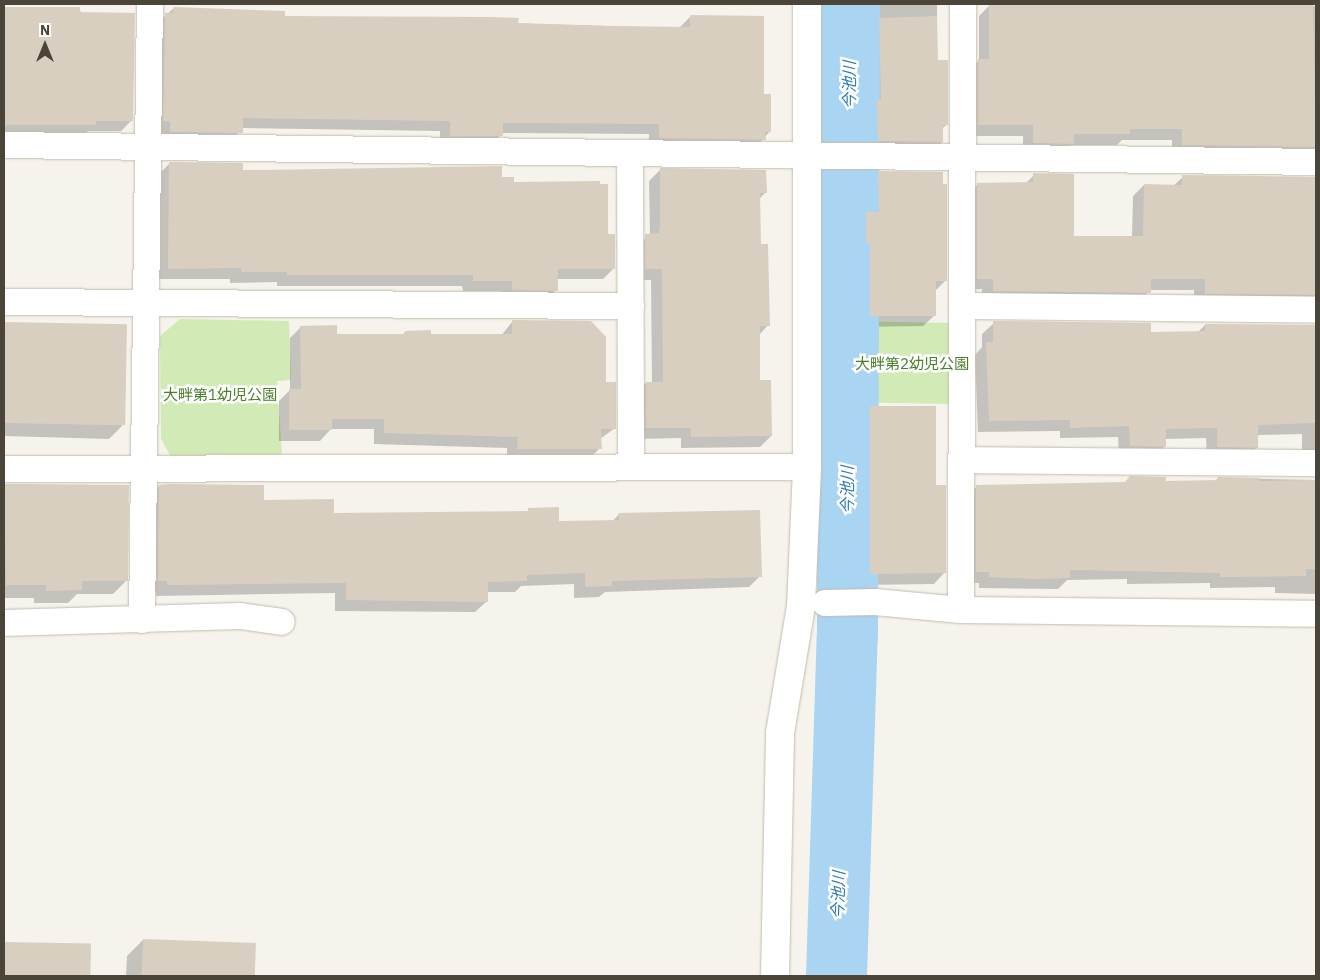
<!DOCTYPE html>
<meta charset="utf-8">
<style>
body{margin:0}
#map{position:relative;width:1320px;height:980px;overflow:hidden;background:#f6f3ec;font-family:"IBM Plex Sans","Noto Sans JP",sans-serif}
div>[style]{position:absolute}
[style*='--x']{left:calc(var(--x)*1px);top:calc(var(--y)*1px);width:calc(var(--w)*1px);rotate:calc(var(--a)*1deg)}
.green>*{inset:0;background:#d2eab5;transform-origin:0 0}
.shadow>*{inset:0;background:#0003;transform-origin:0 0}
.river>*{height:61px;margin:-30.5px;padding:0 30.5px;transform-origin:30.5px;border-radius:30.5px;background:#a9d4f2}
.building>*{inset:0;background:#d8cfc1;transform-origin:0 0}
.roads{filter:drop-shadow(0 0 1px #c2bbae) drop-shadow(0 0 1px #c2bbae)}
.minor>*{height:26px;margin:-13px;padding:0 13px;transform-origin:13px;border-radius:13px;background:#fff}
.tertiary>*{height:28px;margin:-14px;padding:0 14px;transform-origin:14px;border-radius:14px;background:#fff}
span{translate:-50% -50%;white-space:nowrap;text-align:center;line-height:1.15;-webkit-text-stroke:5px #fff;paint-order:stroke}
.park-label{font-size:15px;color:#4a7f2a}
.water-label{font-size:16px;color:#2e7ab2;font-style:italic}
.frame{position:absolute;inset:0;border:5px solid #4b4439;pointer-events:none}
.north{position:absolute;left:20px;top:20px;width:50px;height:50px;-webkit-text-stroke:4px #fff;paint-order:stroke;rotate:0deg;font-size:14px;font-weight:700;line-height:20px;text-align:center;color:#4b4439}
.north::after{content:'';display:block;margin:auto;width:18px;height:22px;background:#4b4439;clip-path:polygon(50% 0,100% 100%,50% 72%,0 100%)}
</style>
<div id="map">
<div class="green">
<i style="clip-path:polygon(180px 319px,289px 321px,291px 380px,277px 381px,282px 455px,171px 457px,161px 439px,160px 336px)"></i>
<i style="left:958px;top:323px;width:81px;height:92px;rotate:91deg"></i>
</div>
<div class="shadow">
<i style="clip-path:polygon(862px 4px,937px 4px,937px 61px,946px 125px,942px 129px,942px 142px,931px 153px,867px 152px,867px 111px,870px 108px,867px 8px,862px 8px)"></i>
<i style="clip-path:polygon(1227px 4px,1316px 6px,1316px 166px,1172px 156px,1172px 140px,1122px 140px,1117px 145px,1071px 145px,1061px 154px,1023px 154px,1023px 136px,967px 136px,967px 72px,979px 60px,979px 16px,990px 5px)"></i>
<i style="clip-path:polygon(4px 7px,79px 8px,132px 120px,121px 131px,88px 131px,84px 136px,4px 136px)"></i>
<i style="clip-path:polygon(174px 8px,283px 17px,679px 28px,690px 17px,763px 95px,770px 131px,754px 150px,649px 149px,649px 134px,502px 133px,491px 147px,440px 146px,440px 131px,242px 128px,231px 143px,160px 142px,155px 25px)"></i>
<i style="clip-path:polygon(170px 163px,242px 171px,501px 179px,607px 235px,614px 268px,603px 279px,556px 279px,556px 290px,546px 301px,501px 301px,501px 291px,463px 291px,462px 286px,277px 286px,277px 282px,230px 283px,230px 279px,158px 279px,159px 174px)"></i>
<i style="clip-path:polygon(660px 170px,766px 192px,759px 199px,760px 245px,768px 325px,759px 335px,759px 381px,771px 436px,760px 447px,681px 448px,681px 438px,635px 439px,635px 394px,646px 383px,652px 383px,651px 280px,635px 280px,635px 246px,650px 235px,649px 181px)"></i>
<i style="clip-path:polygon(879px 173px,946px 280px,935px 291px,935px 315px,923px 326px,860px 327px,860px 254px,855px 254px,855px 224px,868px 213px,867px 184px)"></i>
<i style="clip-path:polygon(1034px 175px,1072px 237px,1132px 237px,1133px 196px,1144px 185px,1173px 186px,1183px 177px,1316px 178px,1316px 315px,1194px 304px,1194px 290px,1149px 290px,1138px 304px,982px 302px,982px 289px,966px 290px,967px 196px,978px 184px,1025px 184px)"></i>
<i style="clip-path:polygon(512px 322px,605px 383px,615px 428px,600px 439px,600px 448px,589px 459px,507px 459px,507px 448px,374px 444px,374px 429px,331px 429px,320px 441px,279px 441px,279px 401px,290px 390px,290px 338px,301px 327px,335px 336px,402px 336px,405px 332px,430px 336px,501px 336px)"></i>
<i style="clip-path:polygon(4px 323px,125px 325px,122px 426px,109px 439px,4px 436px)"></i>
<i style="clip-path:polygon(994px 323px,1149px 333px,1198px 332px,1205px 325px,1316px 326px,1316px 468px,1302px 459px,1302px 434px,1257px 435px,1257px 447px,1246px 458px,1207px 458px,1206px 438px,1165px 439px,1165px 446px,1154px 457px,1119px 457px,1118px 437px,1060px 438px,1060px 431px,978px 432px,975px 355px,982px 347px,982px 334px)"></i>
<i style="clip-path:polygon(871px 407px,935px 487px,945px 572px,934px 584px,859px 585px,860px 419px)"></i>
<i style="clip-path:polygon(1218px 478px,1316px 480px,1316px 594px,1275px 593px,1275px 587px,1210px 588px,1210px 583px,1127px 584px,1127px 579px,1067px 580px,1058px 589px,979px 588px,979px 583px,965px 583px,966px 497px,977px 486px,1215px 481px)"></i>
<i style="clip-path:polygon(4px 484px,127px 486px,126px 581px,113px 594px,77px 594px,68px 603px,34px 603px,34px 598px,4px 598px)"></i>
<i style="clip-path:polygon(159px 486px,333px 514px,526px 512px,529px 510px,558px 522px,613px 521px,619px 514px,760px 576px,749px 587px,605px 592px,599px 597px,574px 598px,574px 584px,521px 586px,515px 592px,487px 592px,487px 601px,475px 612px,335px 611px,335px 593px,156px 596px,156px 592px,147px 592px,148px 498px)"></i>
<i style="clip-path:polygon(143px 940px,254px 945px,253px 976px,126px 976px,127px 956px)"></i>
<i style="left:4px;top:944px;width:86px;height:32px;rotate:1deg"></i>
</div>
<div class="river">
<i style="--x:836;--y:976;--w:341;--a:-88.2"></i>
<i style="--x:847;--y:635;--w:631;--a:-89.82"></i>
</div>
<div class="building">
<i style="clip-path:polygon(989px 4px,1313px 5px,1316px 147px,1182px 145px,1182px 129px,1130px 129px,1130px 134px,1074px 134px,1074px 144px,1033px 143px,1033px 125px,978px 125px,978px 59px,989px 59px)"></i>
<i style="clip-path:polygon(4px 7px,80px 7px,80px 12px,135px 13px,133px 121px,96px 121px,96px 125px,4px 125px)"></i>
<i style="clip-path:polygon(174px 7px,285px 11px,285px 16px,490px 17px,519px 18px,518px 23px,611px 26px,690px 27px,690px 15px,764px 16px,764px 94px,771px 94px,771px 132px,765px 132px,766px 140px,659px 138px,659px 124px,503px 123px,503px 136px,450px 136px,450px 121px,243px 118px,243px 133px,170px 132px,170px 121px,163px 121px,165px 13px,173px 13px)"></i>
<i style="clip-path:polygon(937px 16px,938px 60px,948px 60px,948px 125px,943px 125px,943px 142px,878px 141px,877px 99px,881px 99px,879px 18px)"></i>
<i style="clip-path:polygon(169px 162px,243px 163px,243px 170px,261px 170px,502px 166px,502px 177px,514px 177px,514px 182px,600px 181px,600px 184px,608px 184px,608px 234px,615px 234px,615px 269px,558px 269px,558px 291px,512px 290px,512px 281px,473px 281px,473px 275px,287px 275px,287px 272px,241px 272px,241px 268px,168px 269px)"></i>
<i style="clip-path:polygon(660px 168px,766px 170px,767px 193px,760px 193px,761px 244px,768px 244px,770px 326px,760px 326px,760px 380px,771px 380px,772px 436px,691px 437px,691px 428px,646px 428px,646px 382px,663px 382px,662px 269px,645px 269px,645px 234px,659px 233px,660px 226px)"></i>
<i style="clip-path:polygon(878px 171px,943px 172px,943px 184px,947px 184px,947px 281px,936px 281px,936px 316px,870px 316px,870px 243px,866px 243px,866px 212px,879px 212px)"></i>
<i style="clip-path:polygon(1033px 173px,1074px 174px,1074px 236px,1143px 236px,1144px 184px,1182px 185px,1182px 175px,1316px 177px,1316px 295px,1205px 294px,1205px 279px,1151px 279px,1151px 293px,993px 291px,993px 279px,977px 279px,977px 183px,1033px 182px)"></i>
<i style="clip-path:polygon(512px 320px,591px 321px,606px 337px,606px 382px,616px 382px,616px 429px,601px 429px,602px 449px,517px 449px,518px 437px,384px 433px,384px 419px,332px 419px,332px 430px,289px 430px,289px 389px,301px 389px,300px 326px,337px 325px,337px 334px,405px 334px,405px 331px,431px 330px,431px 334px,512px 334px)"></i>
<i style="clip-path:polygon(993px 321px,1151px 323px,1151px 332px,1205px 331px,1205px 324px,1316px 325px,1316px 423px,1258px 425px,1258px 448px,1217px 447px,1217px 428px,1166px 429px,1166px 447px,1130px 446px,1129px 426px,1070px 428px,1070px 420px,989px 421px,986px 342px,993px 342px)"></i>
<i style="left:4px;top:322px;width:123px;height:101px;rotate:1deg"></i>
<i style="clip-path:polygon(870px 406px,936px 406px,936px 485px,946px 485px,946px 573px,870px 574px)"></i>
<i style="clip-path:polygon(1130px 476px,1166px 477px,1166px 481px,1218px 480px,1218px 477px,1259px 478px,1259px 481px,1316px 480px,1316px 569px,1306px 569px,1306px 576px,1220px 577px,1220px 573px,1070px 570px,1070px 578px,1032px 579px,989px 577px,989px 572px,976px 572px,976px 485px,1125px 482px)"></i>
<i style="clip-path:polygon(4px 484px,129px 485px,128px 581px,82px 581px,82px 590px,46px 591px,46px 585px,6px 585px)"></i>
<i style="clip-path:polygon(171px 484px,264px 485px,264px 500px,334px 499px,334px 513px,528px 511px,528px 508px,559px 507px,559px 521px,619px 520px,619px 513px,760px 510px,762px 577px,612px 581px,612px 586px,585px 587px,585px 573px,527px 575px,527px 581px,488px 582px,488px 602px,346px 600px,346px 583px,167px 585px,167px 581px,158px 581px,159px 485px)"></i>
<i style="left:143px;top:939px;width:113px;height:37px;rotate:2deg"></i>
<i style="left:4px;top:942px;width:87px;height:34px;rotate:1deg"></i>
</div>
<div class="roads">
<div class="minor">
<i style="--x:4;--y:145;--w:1312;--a:0.74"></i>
<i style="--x:630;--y:153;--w:314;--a:89.8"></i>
<i style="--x:4;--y:302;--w:627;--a:0.37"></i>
<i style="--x:962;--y:306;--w:354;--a:0.6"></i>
<i style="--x:962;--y:460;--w:354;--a:0.5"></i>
<i style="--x:4;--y:469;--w:803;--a:-0.14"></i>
<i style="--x:825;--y:603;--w:50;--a:-1.1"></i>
<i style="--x:875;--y:602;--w:86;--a:5.3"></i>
<i style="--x:961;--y:610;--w:355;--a:0.6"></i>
<i style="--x:961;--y:610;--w:606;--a:-89.81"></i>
<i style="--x:142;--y:620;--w:616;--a:-89.26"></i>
<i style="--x:4;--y:623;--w:236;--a:-1.7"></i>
<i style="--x:240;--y:616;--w:42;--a:8.1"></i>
</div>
<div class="tertiary">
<i style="--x:775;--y:976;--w:243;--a:-88.8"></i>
<i style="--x:780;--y:733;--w:129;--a:-80.6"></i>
<i style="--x:801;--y:606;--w:139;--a:-87.5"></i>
<i style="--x:807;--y:467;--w:463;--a:-90"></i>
</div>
</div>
<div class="park-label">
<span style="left:912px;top:364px">大畔第2幼児公園</span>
<span style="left:220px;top:395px">大畔第1幼児公園</span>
</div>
<div class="water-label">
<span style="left:849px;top:85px;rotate:-90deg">今池川</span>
<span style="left:847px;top:490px;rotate:-90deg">今池川</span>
<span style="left:838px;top:895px;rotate:-88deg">今池川</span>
</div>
<div class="frame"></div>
<div class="north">N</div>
</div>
